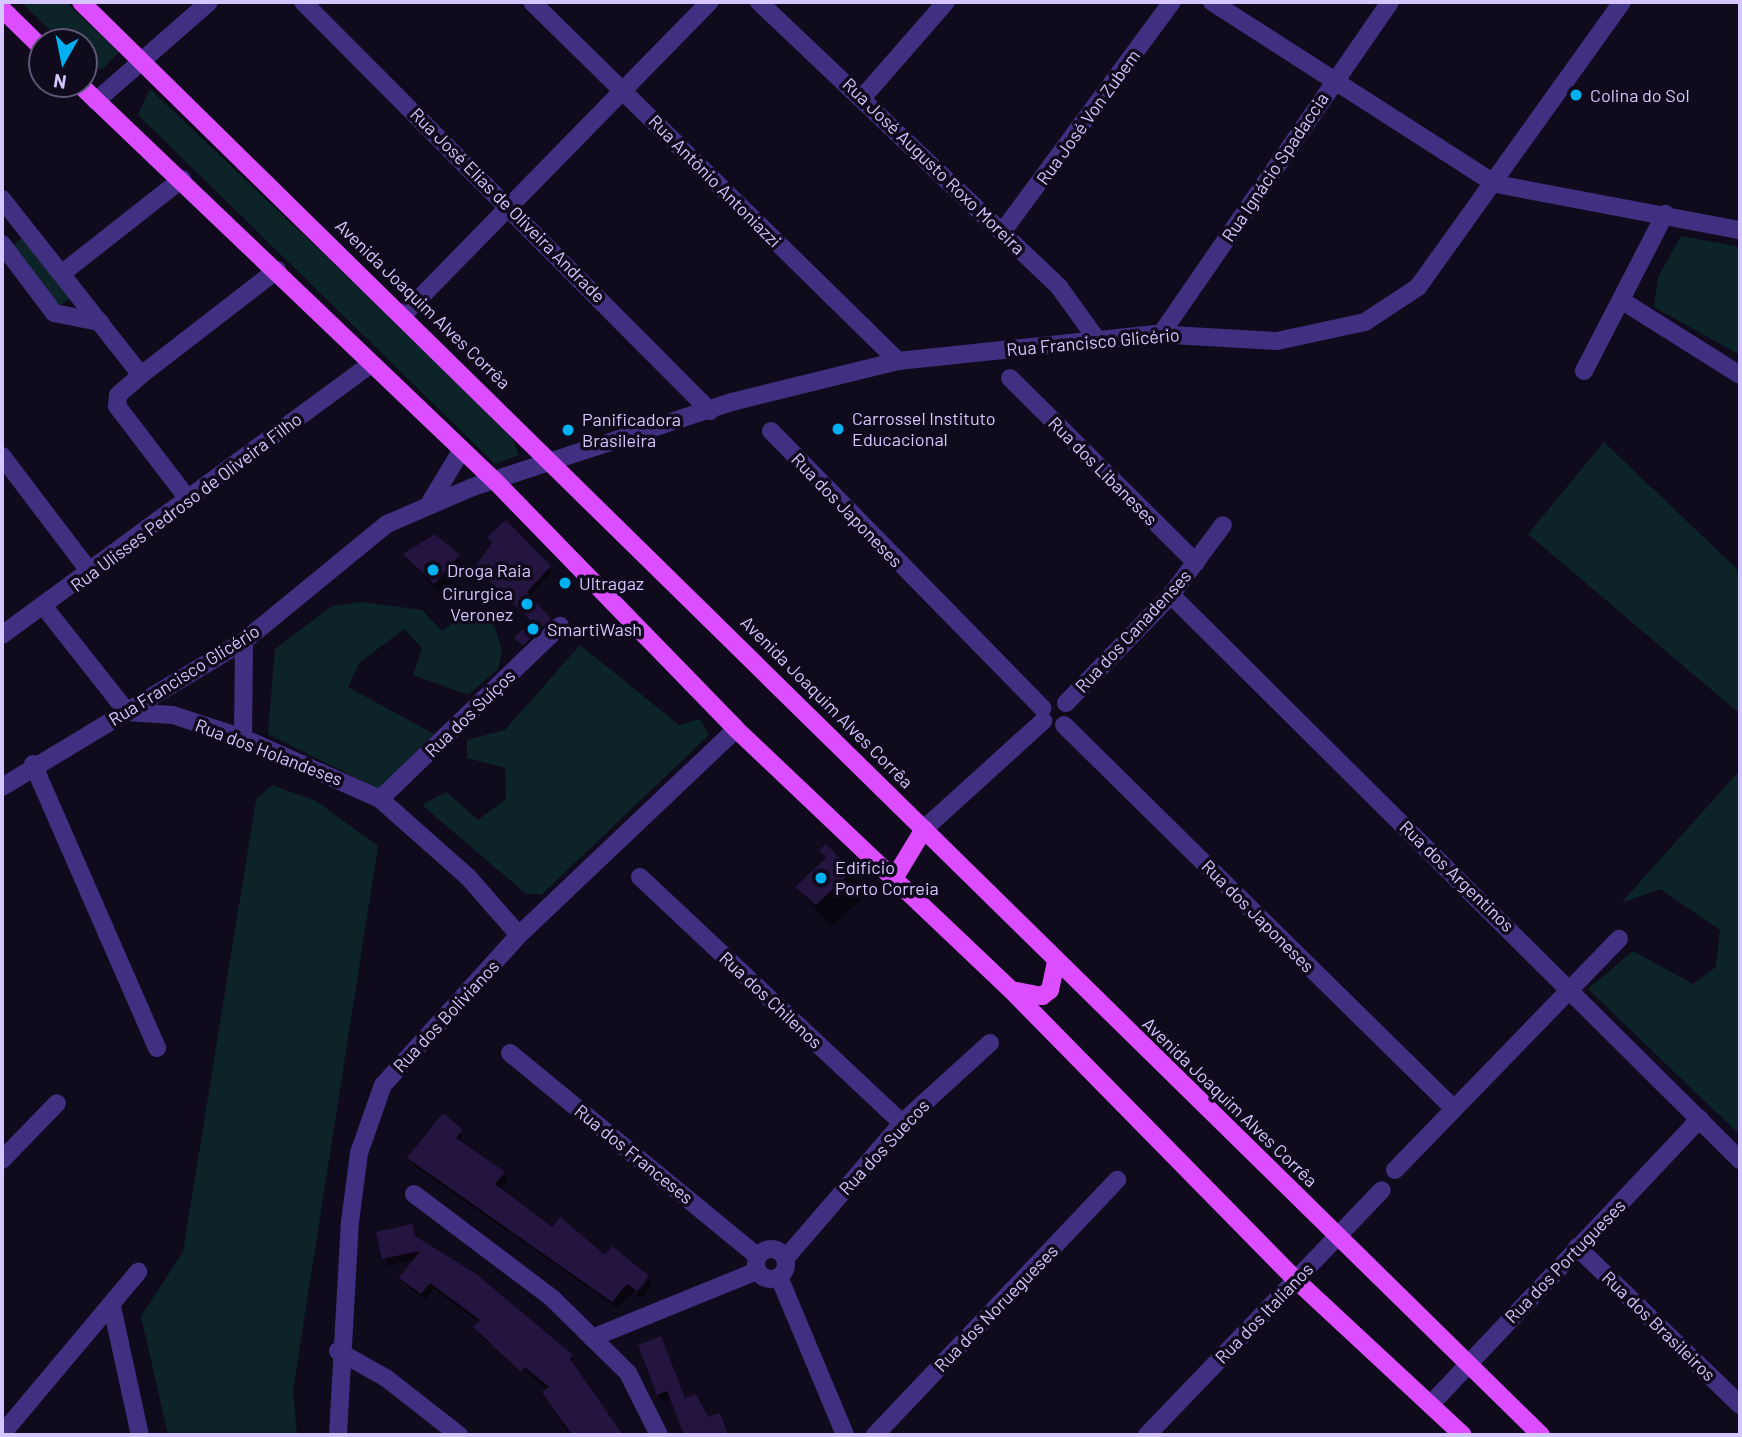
<!DOCTYPE html>
<meta charset="utf-8">
<style>
body{margin:0}
#map{position:relative;width:1742px;height:1437px;overflow:hidden;background:#100a1d;font-family:Barlow,sans-serif}
div>[style]{position:absolute}
[style*='--x']{left:calc(var(--x)*1px);top:calc(var(--y)*1px);width:calc(var(--w)*1px);rotate:calc(var(--a)*1deg)}
.green>*{inset:0;background:#0c2428;transform-origin:0 0}
.shadow>*{inset:0;background:#0007}
.building>*{inset:0;background:#241440}
.minor>*{height:18px;margin:-9px;padding:0 9px;transform-origin:9px;border-radius:9px;background:#413081}
.minor>.ring{margin:-9px;padding:0;box-sizing:content-box;background:none;border:18px solid #413081;border-radius:50%}
.major>*{height:18px;margin:-9px;padding:0 9px;transform-origin:9px;border-radius:9px;background:#db4dff}
.dots>*{width:19px;height:19px;translate:-50% -50%;box-sizing:border-box;border:4px solid #100a1d;border-radius:50%}
span{translate:-50% -50%;white-space:nowrap;text-align:center;line-height:1.15;-webkit-text-stroke:7px #100a1d;paint-order:stroke}
.poi-label{font-size:18px;color:#d6c6ff}
.left{translate:0 -50%;text-align:left}
.right{translate:-100% -50%;text-align:right}
.street-label{font-size:18px;color:#d6c6ff}
.frame{position:absolute;inset:0;border:4px solid #d6c6ff;pointer-events:none}
.north{position:absolute;left:28px;top:28px;width:70px;height:70px;box-sizing:border-box;background:#100a1d;border:2px solid #5f5577;border-radius:50%;rotate:189deg;font-size:19px;font-weight:700;line-height:28px;text-align:center;color:#d6c6ff}
.north::after{content:'';display:block;margin:auto;width:24px;height:32px;background:#00b0f1;clip-path:polygon(50% 0,100% 100%,50% 72%,0 100%)}
</style>
<div id="map">
<div class="green">
<i style="clip-path:polygon(21px 2px,66px 2px,119px 52px,103px 69px,86px 66px,84px 42px,62px 42px)"></i>
<i style="clip-path:polygon(150px 89px,508px 429px,519px 455px,495px 464px,138px 115px)"></i>
<i style="left:27px;top:234px;width:77px;height:21px;rotate:52deg"></i>
<i style="clip-path:polygon(1681px 236px,1740px 247px,1740px 355px,1654px 307px,1658px 277px)"></i>
<i style="clip-path:polygon(1604px 442px,1740px 572px,1740px 714px,1528px 534px)"></i>
<i style="clip-path:polygon(362px 602px,422px 610px,442px 631px,465px 614px,492px 619px,502px 650px,498px 669px,468px 695px,413px 675px,422px 648px,404px 629px,359px 663px,348px 687px,434px 734px,378px 789px,268px 734px,275px 649px,332px 606px)"></i>
<i style="clip-path:polygon(580px 645px,679px 725px,700px 719px,709px 735px,541px 895px,525px 893px,422px 805px,446px 792px,478px 820px,506px 799px,505px 768px,467px 758px,467px 740px,505px 730px)"></i>
<i style="clip-path:polygon(1740px 770px,1740px 1135px,1588px 989px,1633px 951px,1693px 984px,1716px 967px,1720px 930px,1660px 889px,1621px 903px)"></i>
<i style="clip-path:polygon(272px 785px,316px 801px,378px 846px,293px 1390px,297px 1435px,168px 1435px,141px 1316px,183px 1252px,256px 800px)"></i>
</div>
<div class="shadow">
<i style="clip-path:polygon(435px 536px,466px 568px,442px 595px,405px 555px)"></i>
<i style="clip-path:polygon(477px 567px,549px 567px,552px 572px,529px 597px,553px 625px,527px 650px,516px 638px,533px 623px)"></i>
<i style="clip-path:polygon(851px 872px,865px 896px,831px 927px,797px 887px)"></i>
<i style="clip-path:polygon(462px 1131px,461px 1143px,504px 1173px,508px 1181px,500px 1190px,553px 1229px,605px 1257px,612px 1249px,648px 1278px,617px 1308px,413px 1165px,409px 1158px)"></i>
<i style="clip-path:polygon(411px 1226px,417px 1239px,572px 1356px,573px 1367px,623px 1435px,569px 1435px,544px 1393px,548px 1390px,479px 1335px,479px 1322px,434px 1289px,426px 1300px,406px 1285px,402px 1278px,415px 1260px,388px 1266px,378px 1234px)"></i>
<i style="clip-path:polygon(649px 1280px,652px 1285px,642px 1298px,637px 1294px)"></i>
<i style="clip-path:polygon(661px 1339px,685px 1400px,708px 1419px,723px 1422px,728px 1435px,683px 1435px,671px 1398px,662px 1401px,658px 1394px)"></i>
</div>
<div class="building">
<i style="clip-path:polygon(506px 520px,551px 566px,527px 592px,551px 619px,523px 646px,514px 638px,531px 621px,475px 567px,492px 543px,487px 537px)"></i>
<i style="clip-path:polygon(435px 534px,460px 555px,434px 584px,403px 554px)"></i>
<i style="clip-path:polygon(826px 844px,852px 871px,816px 905px,795px 887px,826px 858px,819px 850px)"></i>
<i style="clip-path:polygon(443px 1113px,463px 1130px,456px 1138px,505px 1172px,495px 1184px,552px 1227px,560px 1217px,605px 1255px,612px 1246px,649px 1276px,637px 1291px,627px 1284px,612px 1302px,407px 1158px)"></i>
<i style="clip-path:polygon(412px 1224px,415px 1236px,476px 1274px,573px 1355px,570px 1359px,623px 1435px,572px 1435px,542px 1392px,549px 1387px,525px 1367px,521px 1372px,473px 1327px,480px 1320px,430px 1283px,421px 1294px,399px 1278px,420px 1251px,382px 1259px,376px 1232px)"></i>
<i style="clip-path:polygon(661px 1336px,685px 1398px,696px 1394px,708px 1417px,720px 1413px,728px 1435px,684px 1435px,667px 1391px,657px 1395px,638px 1345px)"></i>
</div>
<div class="minor">
<i style="--x:303;--y:2;--w:577;--a:45.14"></i>
<i style="--x:532;--y:2;--w:513;--a:44.45"></i>
<i style="--x:759;--y:2;--w:414;--a:43.5"></i>
<i style="--x:1059;--y:287;--w:67;--a:54.2"></i>
<i style="--x:1212;--y:2;--w:337;--a:32.7"></i>
<i style="--x:1496;--y:184;--w:248;--a:10.7"></i>
<i style="--x:863;--y:97;--w:126;--a:-48.9"></i>
<i style="--x:96;--y:101;--w:150;--a:-41.2"></i>
<i style="--x:2;--y:199;--w:224;--a:51.7"></i>
<i style="--x:141;--y:375;--w:30;--a:139"></i>
<i style="--x:118;--y:395;--w:11;--a:95"></i>
<i style="--x:117;--y:406;--w:117;--a:52.6"></i>
<i style="--x:1003;--y:231;--w:285;--a:-53.6"></i>
<i style="--x:2;--y:244;--w:86;--a:53"></i>
<i style="--x:54;--y:313;--w:47;--a:11.1"></i>
<i style="--x:65;--y:271;--w:149;--a:-38.2"></i>
<i style="--x:1624;--y:302;--w:137;--a:32.2"></i>
<i style="--x:403;--y:315;--w:438;--a:-45.6"></i>
<i style="--x:1161;--y:334;--w:403;--a:-55.4"></i>
<i style="--x:1584;--y:371;--w:177;--a:-62.7"></i>
<i style="--x:141;--y:375;--w:172;--a:-37.7"></i>
<i style="--x:1010;--y:378;--w:262;--a:44.8"></i>
<i style="--x:771;--y:431;--w:388;--a:45.6"></i>
<i style="--x:2;--y:456;--w:146;--a:52.8"></i>
<i style="--x:428;--y:506;--w:64;--a:-59"></i>
<i style="--x:1171;--y:595;--w:802;--a:44.8"></i>
<i style="--x:45;--y:608;--w:132;--a:51.7"></i>
<i style="--x:127;--y:712;--w:46;--a:3.7"></i>
<i style="--x:173;--y:715;--w:74;--a:18.2"></i>
<i style="--x:243;--y:738;--w:150;--a:24"></i>
<i style="--x:380;--y:799;--w:118;--a:41.6"></i>
<i style="--x:468;--y:877;--w:77;--a:48.7"></i>
<i style="--x:2;--y:635;--w:454;--a:-36.3"></i>
<i style="--x:1066;--y:703;--w:151;--a:-45.8"></i>
<i style="--x:1171;--y:595;--w:87;--a:-53.4"></i>
<i style="--x:1064;--y:725;--w:543;--a:44.55"></i>
<i style="--x:243;--y:738;--w:97;--a:-89.4"></i>
<i style="--x:33;--y:764;--w:310;--a:66.4"></i>
<i style="--x:2;--y:787;--w:283;--a:-31.1"></i>
<i style="--x:244;--y:641;--w:185;--a:-39.3"></i>
<i style="--x:387;--y:524;--w:94;--a:-23.3"></i>
<i style="--x:473;--y:487;--w:273;--a:-18.2"></i>
<i style="--x:732;--y:402;--w:171;--a:-13.9"></i>
<i style="--x:898;--y:361;--w:257;--a:-6"></i>
<i style="--x:1154;--y:334;--w:123;--a:3.3"></i>
<i style="--x:1277;--y:341;--w:90;--a:-12.2"></i>
<i style="--x:1365;--y:322;--w:64;--a:-33.4"></i>
<i style="--x:1418;--y:287;--w:350;--a:-54.4"></i>
<i style="--x:380;--y:799;--w:250;--a:-43.9"></i>
<i style="--x:924;--y:829;--w:161;--a:-42.2"></i>
<i style="--x:640;--y:877;--w:359;--a:43.2"></i>
<i style="--x:510;--y:1053;--w:320;--a:39.4"></i>
<i style="--x:2;--y:1160;--w:79;--a:-46"></i>
<i style="--x:1395;--y:1170;--w:322;--a:-45.9"></i>
<i style="--x:414;--y:1194;--w:173;--a:37"></i>
<i style="--x:552;--y:1298;--w:107;--a:44.6"></i>
<i style="--x:628;--y:1373;--w:69;--a:63.4"></i>
<i style="--x:1577;--y:1247;--w:227;--a:44.1"></i>
<i class="ring" style="left:756px;top:1249px;width:12px;height:12px"></i>
<i style="--x:785;--y:1259;--w:179;--a:-49.3"></i>
<i style="--x:902;--y:1123;--w:119;--a:-42.3"></i>
<i style="--x:779;--y:1277;--w:171;--a:67.3"></i>
<i style="--x:112;--y:1307;--w:131;--a:77.7"></i>
<i style="--x:592;--y:1338;--w:178;--a:-22.1"></i>
<i style="--x:338;--y:1351;--w:55;--a:29.4"></i>
<i style="--x:386;--y:1378;--w:93;--a:38"></i>
<i style="--x:1431;--y:1404;--w:392;--a:-46.7"></i>
<i style="--x:2;--y:1434;--w:212;--a:-50"></i>
<i style="--x:338;--y:1435;--w:213;--a:-86.8"></i>
<i style="--x:350;--y:1222;--w:70;--a:-82.6"></i>
<i style="--x:359;--y:1153;--w:72;--a:-70.6"></i>
<i style="--x:383;--y:1085;--w:202;--a:-47.8"></i>
<i style="--x:519;--y:935;--w:299;--a:-43.5"></i>
<i style="--x:875;--y:1435;--w:352;--a:-46.5"></i>
<i style="--x:1147;--y:1435;--w:339;--a:-46.2"></i>
</div>
<div class="major">
<i style="--x:81;--y:2;--w:2046;--a:44.47"></i>
<i style="--x:2;--y:9;--w:56;--a:44.3"></i>
<i style="--x:79;--y:84;--w:576;--a:43.66"></i>
<i style="--x:496;--y:482;--w:344;--a:45.8"></i>
<i style="--x:736;--y:729;--w:379;--a:43.5"></i>
<i style="--x:1011;--y:990;--w:408;--a:45.5"></i>
<i style="--x:1297;--y:1281;--w:226;--a:42.9"></i>
<i style="--x:895;--y:877;--w:56;--a:-58.9"></i>
<i style="--x:1011;--y:990;--w:32;--a:11"></i>
<i style="--x:1042;--y:996;--w:10;--a:-37"></i>
<i style="--x:1050;--y:990;--w:30;--a:-78"></i>
</div>
<div class="dots">
<i style="left:1576px;top:95px;background:#00b0f1"></i>
<i style="left:838px;top:429px;background:#00b0f1"></i>
<i style="left:568px;top:430px;background:#00b0f1"></i>
<i style="left:433px;top:570px;background:#00b0f1"></i>
<i style="left:565px;top:583px;background:#00b0f1"></i>
<i style="left:527px;top:604px;background:#00b0f1"></i>
<i style="left:533px;top:629px;background:#00b0f1"></i>
<i style="left:821px;top:878px;background:#00b0f1"></i>
</div>
<div class="poi-label">
<span class="left" style="left:1590px;top:95px">Colina do Sol</span>
<span class="left" style="left:852px;top:429px">Carrossel Instituto<br>Educacional</span>
<span class="left" style="left:582px;top:430px">Panificadora<br>Brasileira</span>
<span class="left" style="left:447px;top:570px">Droga Raia</span>
<span class="left" style="left:579px;top:583px">Ultragaz</span>
<span class="right" style="left:513px;top:604px">Cirurgica<br>Veronez</span>
<span class="left" style="left:547px;top:629px">SmartiWash</span>
<span class="left" style="left:835px;top:878px">Edificio<br>Porto Correia</span>
</div>
<div class="street-label">
<span style="left:1088px;top:117px;rotate:-54deg">Rua José Von Zubem</span>
<span style="left:934px;top:166px;rotate:44deg">Rua José Augusto Roxo Moreira</span>
<span style="left:1275px;top:167px;rotate:-56deg">Rua Ignácio Spadaccia</span>
<span style="left:715px;top:181px;rotate:45deg">Rua Antônio Antoniazzi</span>
<span style="left:508px;top:205px;rotate:45deg">Rua José Elias de Oliveira Andrade</span>
<span style="left:423px;top:304px;rotate:44deg">Avenida Joaquim Alves Corrêa</span>
<span style="left:1093px;top:342px;rotate:-5deg">Rua Francisco Glicério</span>
<span style="left:1103px;top:471px;rotate:45deg">Rua dos Libaneses</span>
<span style="left:186px;top:502px;rotate:-37deg">Rua Ulisses Pedroso de Oliveira Filho</span>
<span style="left:847px;top:510px;rotate:46deg">Rua dos Japoneses</span>
<span style="left:1133px;top:631px;rotate:-47deg">Rua dos Canadenses</span>
<span style="left:184px;top:675px;rotate:-32deg">Rua Francisco Glicério</span>
<span style="left:827px;top:702px;rotate:45deg">Avenida Joaquim Alves Corrêa</span>
<span style="left:470px;top:713px;rotate:-44deg">Rua dos Suíços</span>
<span style="left:269px;top:752px;rotate:21deg">Rua dos Holandeses</span>
<span style="left:1457px;top:876px;rotate:44deg">Rua dos Argentinos</span>
<span style="left:1258px;top:916px;rotate:45deg">Rua dos Japoneses</span>
<span style="left:771px;top:1000px;rotate:43deg">Rua dos Chilenos</span>
<span style="left:446px;top:1016px;rotate:-47deg">Rua dos Bolivianos</span>
<span style="left:1230px;top:1102px;rotate:44deg">Avenida Joaquim Alves Corrêa</span>
<span style="left:884px;top:1147px;rotate:-47deg">Rua dos Suecos</span>
<span style="left:634px;top:1154px;rotate:39deg">Rua dos Franceses</span>
<span style="left:1565px;top:1261px;rotate:-46deg">Rua dos Portugueses</span>
<span style="left:996px;top:1308px;rotate:-46deg">Rua dos Noruegueses</span>
<span style="left:1264px;top:1313px;rotate:-46deg">Rua dos Italianos</span>
<span style="left:1659px;top:1326px;rotate:44deg">Rua dos Brasileiros</span>
</div>
<div class="frame"></div>
<div class="north">N</div>
</div>
